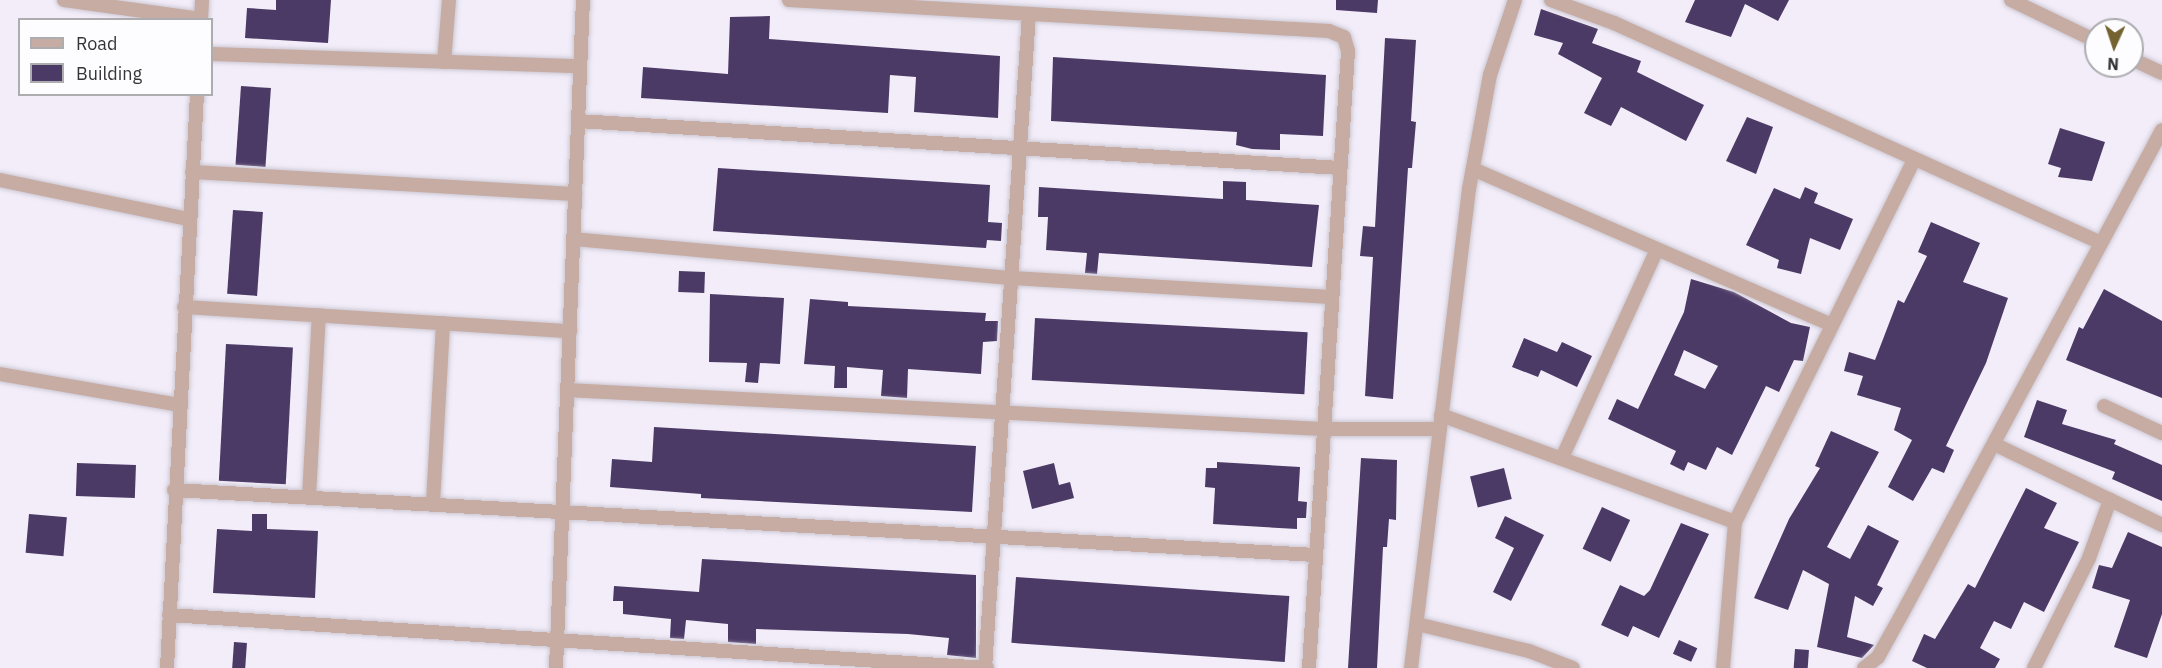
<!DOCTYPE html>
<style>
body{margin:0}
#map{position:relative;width:2162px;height:668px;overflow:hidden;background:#f2edf9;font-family:"IBM Plex Sans",sans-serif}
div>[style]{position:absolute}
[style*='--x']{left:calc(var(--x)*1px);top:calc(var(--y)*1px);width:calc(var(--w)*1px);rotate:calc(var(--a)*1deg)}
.building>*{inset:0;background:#4c3a66;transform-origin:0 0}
.roads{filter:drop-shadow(0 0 2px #ccc8d3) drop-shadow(0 0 2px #ccc8d3)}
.street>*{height:14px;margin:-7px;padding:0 7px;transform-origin:7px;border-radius:7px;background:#c7aca3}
span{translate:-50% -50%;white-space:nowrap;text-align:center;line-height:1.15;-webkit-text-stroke:6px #fdfdff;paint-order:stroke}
.legend{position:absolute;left:18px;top:18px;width:195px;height:78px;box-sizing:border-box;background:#fdfdff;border:2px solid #adadb0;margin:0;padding:8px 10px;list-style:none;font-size:18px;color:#363439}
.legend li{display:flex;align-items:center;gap:12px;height:30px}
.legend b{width:30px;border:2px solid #adadb0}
.north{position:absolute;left:2084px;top:18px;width:60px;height:60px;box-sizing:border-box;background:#fdfdff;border:2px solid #adadb0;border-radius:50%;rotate:183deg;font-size:16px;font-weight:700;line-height:24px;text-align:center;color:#363439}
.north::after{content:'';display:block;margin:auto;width:21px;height:27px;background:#746230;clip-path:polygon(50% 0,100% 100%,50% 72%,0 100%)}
</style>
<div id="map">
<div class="building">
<i style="clip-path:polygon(276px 0,331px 0,328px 43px,245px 38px,247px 8px,276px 10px)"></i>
<i style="clip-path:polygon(1336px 0,1378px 0,1377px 13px,1336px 10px)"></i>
<i style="clip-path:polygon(1695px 0,1789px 0,1778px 21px,1745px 4px,1731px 37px,1685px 22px)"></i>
<i style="clip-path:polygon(1541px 9px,1598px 29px,1592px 43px,1641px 61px,1637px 72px,1704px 105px,1686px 141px,1621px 107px,1611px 126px,1584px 113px,1602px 78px,1558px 54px,1563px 43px,1534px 35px)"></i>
<i style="clip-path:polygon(770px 16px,769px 39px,1000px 56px,998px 118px,914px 112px,916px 77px,890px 75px,888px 113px,641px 98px,643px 67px,728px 74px,730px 17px)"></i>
<i style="clip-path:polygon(1385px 38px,1416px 40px,1411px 121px,1416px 122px,1412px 168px,1408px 168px,1393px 399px,1365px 396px,1373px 257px,1360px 256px,1363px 226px,1375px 227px)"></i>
<i style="clip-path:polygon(1053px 57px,1326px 75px,1323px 136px,1280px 134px,1280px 150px,1252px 149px,1236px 145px,1237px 132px,1051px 121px)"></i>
<i style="left:241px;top:86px;width:30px;height:79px;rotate:4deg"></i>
<i style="clip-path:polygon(1747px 117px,1773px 127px,1756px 174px,1726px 161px)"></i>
<i style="clip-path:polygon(2060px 128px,2105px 142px,2092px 181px,2058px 177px,2061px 168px,2048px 164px)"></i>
<i style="clip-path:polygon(718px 168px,990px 185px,988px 222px,1002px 223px,1001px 241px,987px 240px,986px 248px,713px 231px)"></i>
<i style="clip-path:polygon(1223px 181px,1246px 182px,1246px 200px,1319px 205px,1312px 267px,1099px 253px,1097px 274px,1085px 273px,1087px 253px,1046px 250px,1048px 217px,1038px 217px,1039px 187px,1223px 199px)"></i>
<i style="clip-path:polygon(1805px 187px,1818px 193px,1814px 203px,1853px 219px,1840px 250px,1810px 238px,1801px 274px,1777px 268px,1779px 260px,1746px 245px,1774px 188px,1800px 199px)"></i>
<i style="left:233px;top:210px;width:30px;height:84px;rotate:4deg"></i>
<i style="clip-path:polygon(1931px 222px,1980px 243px,1963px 282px,2008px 298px,1986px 363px,1946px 446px,1954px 450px,1944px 473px,1932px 468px,1913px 501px,1888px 487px,1912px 440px,1894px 430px,1901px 408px,1857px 395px,1863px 376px,1844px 371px,1849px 352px,1875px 360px,1898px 300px,1904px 303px,1927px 256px,1918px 252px)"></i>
<i style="left:679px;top:271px;width:26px;height:21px;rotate:2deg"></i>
<i style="clip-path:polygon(evenodd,1691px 279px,1734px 292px,1791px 323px,1810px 327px,1803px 361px,1794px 360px,1779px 392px,1766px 386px,1732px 455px,1717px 447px,1706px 470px,1688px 462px,1684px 471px,1670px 464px,1676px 451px,1608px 419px,1617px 399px,1638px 409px,1684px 312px,1691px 279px,1684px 350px,1718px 366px,1705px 389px,1674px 375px,1684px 350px)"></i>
<i style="clip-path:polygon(2104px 289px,2162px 321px,2162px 398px,2066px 360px,2079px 327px,2083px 329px)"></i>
<i style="clip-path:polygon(710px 294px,784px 298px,780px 364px,760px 363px,758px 383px,745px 382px,747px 363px,709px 362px)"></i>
<i style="clip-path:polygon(810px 299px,848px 302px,848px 306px,986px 313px,985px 321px,998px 321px,997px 341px,983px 342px,981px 374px,908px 369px,907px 398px,881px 396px,883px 370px,847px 367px,847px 388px,834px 388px,835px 366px,804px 364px)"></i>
<i style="left:1035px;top:318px;width:273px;height:62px;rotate:3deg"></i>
<i style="clip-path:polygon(1524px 338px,1557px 352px,1562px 342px,1592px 356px,1577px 387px,1541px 370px,1538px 377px,1512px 367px)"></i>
<i style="left:226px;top:344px;width:67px;height:137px;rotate:3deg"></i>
<i style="clip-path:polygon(2037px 400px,2067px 410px,2062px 424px,2116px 440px,2114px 444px,2162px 465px,2162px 501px,2112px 479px,2115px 472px,2024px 437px)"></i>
<i style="clip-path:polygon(654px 427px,976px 446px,972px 512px,701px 498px,701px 494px,610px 487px,612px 459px,652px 462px)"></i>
<i style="clip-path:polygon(1831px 431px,1879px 452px,1827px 547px,1850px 559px,1868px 525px,1899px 541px,1877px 585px,1883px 588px,1873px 606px,1855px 596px,1847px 637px,1874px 645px,1862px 658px,1817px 647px,1829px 584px,1803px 570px,1788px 610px,1754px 598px,1789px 519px,1820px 468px,1815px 466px)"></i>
<i style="clip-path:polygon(1361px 458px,1397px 460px,1396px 520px,1389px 519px,1387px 547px,1383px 547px,1377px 668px,1348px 668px)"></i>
<i style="clip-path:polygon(1217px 462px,1300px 467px,1298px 501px,1307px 502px,1306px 518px,1297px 518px,1297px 529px,1213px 524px,1215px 488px,1205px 487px,1206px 468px,1217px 468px)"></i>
<i style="left:77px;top:463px;width:59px;height:33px;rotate:2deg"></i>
<i style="clip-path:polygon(1054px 463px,1059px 485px,1070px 482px,1074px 498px,1032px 509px,1023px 471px)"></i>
<i style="left:1504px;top:468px;width:32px;height:35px;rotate:76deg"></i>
<i style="clip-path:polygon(2026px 488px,2057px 503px,2044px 528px,2079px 542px,2044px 612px,2024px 602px,2011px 629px,1994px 621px,1980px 648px,2000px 659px,1995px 668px,1927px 668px,1912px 661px,1924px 634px,1935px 639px,1968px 584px,1975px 588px)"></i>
<i style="left:1602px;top:507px;width:31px;height:46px;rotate:25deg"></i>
<i style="left:29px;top:514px;width:38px;height:39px;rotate:5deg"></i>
<i style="clip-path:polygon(252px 514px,267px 514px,267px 529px,318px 531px,315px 598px,213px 593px,217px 529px,252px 531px)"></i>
<i style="clip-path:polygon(1505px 516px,1544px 535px,1511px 601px,1493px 592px,1514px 548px,1495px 538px)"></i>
<i style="clip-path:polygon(1681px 523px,1709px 534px,1659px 638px,1633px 626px,1628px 637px,1601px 625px,1620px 585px,1644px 596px,1650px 590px)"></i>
<i style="clip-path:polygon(2128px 532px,2162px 547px,2162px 614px,2147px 658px,2114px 647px,2130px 600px,2092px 588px,2099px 565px,2112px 568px)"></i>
<i style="clip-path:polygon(702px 559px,976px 575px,976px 658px,947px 655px,949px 638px,908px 634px,756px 629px,756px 644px,728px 642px,728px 624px,686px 620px,684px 639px,670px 638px,671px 619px,623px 614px,623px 601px,613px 601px,614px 586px,699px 592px)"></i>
<i style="left:1016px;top:577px;width:274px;height:66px;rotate:4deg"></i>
<i style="left:1679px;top:640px;width:20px;height:15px;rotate:24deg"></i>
<i style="left:234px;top:642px;width:13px;height:26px;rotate:4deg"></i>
<i style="left:1795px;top:649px;width:14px;height:19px;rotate:4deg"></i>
</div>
<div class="roads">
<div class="street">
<i style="--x:64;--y:0;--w:138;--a:7.9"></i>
<i style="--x:789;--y:0;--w:541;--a:3.29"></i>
<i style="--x:1329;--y:31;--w:16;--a:22"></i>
<i style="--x:1344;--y:37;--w:15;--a:74"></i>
<i style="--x:1348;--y:51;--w:618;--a:93.62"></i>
<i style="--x:1551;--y:0;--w:67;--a:20.1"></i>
<i style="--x:1614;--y:23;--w:532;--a:24.3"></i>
<i style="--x:2011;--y:0;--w:94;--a:25.8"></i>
<i style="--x:201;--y:20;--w:20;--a:-87"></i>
<i style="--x:212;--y:54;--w:368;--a:1.9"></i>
<i style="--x:2132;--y:59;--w:33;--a:25"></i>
<i style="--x:444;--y:62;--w:62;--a:-85.4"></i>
<i style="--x:578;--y:121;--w:763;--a:3.53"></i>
<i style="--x:1473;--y:169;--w:391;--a:23.5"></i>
<i style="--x:192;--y:172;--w:384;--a:3.3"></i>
<i style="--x:0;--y:180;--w:193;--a:11.7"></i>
<i style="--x:573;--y:239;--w:440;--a:5.1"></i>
<i style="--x:1011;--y:278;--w:321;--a:3.4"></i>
<i style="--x:184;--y:307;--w:387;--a:3.6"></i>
<i style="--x:0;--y:374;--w:182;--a:9.8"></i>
<i style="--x:567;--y:390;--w:756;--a:2.96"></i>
<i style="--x:1322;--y:429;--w:118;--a:0"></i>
<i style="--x:2104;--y:406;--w:64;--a:25"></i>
<i style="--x:1441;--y:415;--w:313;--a:20"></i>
<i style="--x:1994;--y:444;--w:187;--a:25.7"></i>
<i style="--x:1562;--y:458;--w:229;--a:-65.5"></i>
<i style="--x:174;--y:490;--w:1143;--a:3.26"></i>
<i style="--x:309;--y:497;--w:182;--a:-86.9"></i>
<i style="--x:433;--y:503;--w:180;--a:-86.8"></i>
<i style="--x:169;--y:615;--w:820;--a:3.71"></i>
<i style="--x:1417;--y:624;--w:115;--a:13.6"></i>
<i style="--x:1529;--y:651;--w:47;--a:21.1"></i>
<i style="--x:167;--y:668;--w:575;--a:-87.01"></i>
<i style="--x:556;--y:668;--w:669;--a:-87.69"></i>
<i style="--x:985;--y:668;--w:655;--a:-86.15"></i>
<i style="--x:1411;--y:668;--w:482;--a:-83.1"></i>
<i style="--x:1469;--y:189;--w:116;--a:-79.6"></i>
<i style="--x:1490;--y:75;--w:79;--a:-71.6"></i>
<i style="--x:1723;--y:668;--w:146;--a:-85.3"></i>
<i style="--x:1735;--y:522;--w:404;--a:-63.7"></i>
<i style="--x:1864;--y:668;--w:18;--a:-38"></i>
<i style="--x:1878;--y:657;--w:51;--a:-60.9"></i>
<i style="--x:1903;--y:612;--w:547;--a:-61.75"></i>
<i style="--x:2034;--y:668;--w:123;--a:-63.4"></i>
<i style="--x:2089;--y:558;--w:62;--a:-70.1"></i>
</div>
</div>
<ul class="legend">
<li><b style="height:8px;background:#c7aca3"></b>Road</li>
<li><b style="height:16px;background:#4c3a66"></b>Building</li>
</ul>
<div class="north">N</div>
</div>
